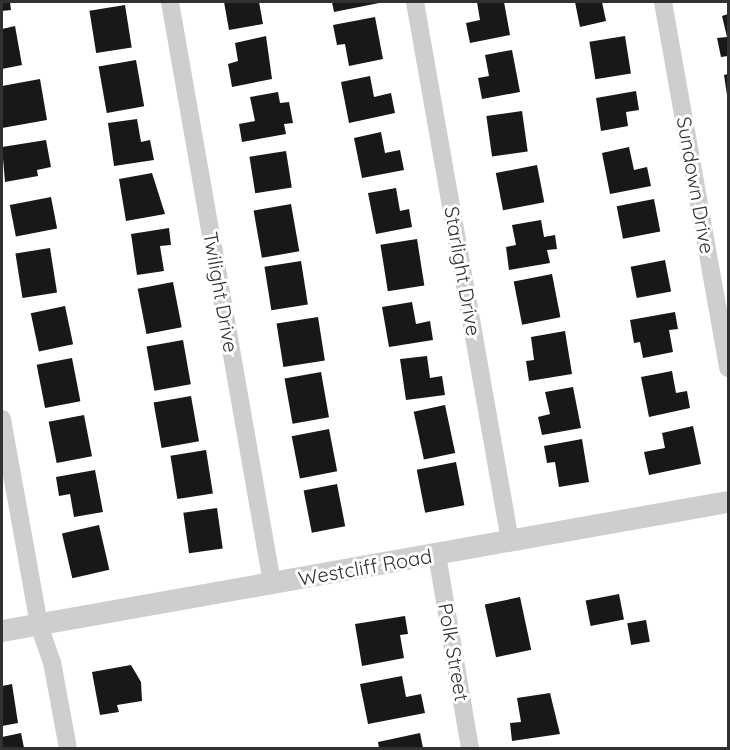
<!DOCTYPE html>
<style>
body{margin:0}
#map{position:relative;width:730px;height:750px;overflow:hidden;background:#fff;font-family:Quicksand,sans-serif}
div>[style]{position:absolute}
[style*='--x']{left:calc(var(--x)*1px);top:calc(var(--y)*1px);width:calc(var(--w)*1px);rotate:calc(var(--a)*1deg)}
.building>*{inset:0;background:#181818;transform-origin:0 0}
.minor>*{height:18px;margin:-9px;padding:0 9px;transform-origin:9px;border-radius:9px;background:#cecece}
.tertiary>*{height:22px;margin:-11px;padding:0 11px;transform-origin:11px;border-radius:11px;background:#cecece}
span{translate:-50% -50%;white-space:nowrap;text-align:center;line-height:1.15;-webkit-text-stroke:6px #fff;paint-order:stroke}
.street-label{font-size:20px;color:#313131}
.frame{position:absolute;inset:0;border:3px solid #313131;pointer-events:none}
</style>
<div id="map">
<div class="building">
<i style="clip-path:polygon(2px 2px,10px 2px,11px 10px,2px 11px)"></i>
<i style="clip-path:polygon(224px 2px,259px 2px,263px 24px,229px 30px)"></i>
<i style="clip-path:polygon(332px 2px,379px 2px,379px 3px,334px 12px)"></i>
<i style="clip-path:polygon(477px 2px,504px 2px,510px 35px,470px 43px,466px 23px,480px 20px)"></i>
<i style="clip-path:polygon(575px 2px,602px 2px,606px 21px,580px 27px)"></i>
<i style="left:125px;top:5px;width:43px;height:36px;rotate:81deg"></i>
<i style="clip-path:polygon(728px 14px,728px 56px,721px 57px,717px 38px,727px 37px,722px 16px)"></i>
<i style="clip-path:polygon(375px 17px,383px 59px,349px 66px,345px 44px,337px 45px,333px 25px)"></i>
<i style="clip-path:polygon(15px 26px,22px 65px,2px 69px,2px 29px)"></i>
<i style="clip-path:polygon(266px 36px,272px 79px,232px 87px,228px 64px,238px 61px,235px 43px)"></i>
<i style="left:625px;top:36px;width:38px;height:36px;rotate:81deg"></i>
<i style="clip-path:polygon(512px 50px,520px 92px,482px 99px,478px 78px,489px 76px,485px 55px)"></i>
<i style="left:136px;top:60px;width:47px;height:38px;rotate:80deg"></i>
<i style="clip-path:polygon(728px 74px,728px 95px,727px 95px,724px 75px)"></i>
<i style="clip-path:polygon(370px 76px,374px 97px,391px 93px,395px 113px,349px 123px,341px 82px)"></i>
<i style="clip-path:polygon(40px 79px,47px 120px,2px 128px,2px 86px)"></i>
<i style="clip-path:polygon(636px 91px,639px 110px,626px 112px,628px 126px,601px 131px,596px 98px)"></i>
<i style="clip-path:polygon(278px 92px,280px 103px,289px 102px,293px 123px,284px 124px,286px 134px,242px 142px,239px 124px,255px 121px,250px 97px)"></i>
<i style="left:522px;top:111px;width:41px;height:36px;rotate:82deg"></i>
<i style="clip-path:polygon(137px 119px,141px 142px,150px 140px,154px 160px,114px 166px,108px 123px)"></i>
<i style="clip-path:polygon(381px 132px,385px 153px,400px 150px,404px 170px,362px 178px,354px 138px)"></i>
<i style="clip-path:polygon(46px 140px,51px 167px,37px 170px,38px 176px,5px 182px,2px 147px)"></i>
<i style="clip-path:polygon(629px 147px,634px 170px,647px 167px,651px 186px,610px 194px,602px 153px)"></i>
<i style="left:286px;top:151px;width:37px;height:37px;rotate:81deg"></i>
<i style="left:537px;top:165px;width:38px;height:42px;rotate:79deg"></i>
<i style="clip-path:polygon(152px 173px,165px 214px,126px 221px,119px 179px)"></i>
<i style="clip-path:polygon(396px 188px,400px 211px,409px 209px,412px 227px,376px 234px,368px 193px)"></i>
<i style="left:51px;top:197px;width:32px;height:42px;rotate:79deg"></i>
<i style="left:654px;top:199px;width:33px;height:38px;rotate:79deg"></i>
<i style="left:291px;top:204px;width:48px;height:38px;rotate:80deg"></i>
<i style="clip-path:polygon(541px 220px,544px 237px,555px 235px,557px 249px,547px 250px,550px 263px,509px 270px,506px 247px,516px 245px,512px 225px)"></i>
<i style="clip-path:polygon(169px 228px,171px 245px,160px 246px,164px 271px,137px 275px,131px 234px)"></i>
<i style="left:417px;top:239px;width:47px;height:37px;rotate:81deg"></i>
<i style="left:50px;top:248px;width:45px;height:35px;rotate:81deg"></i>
<i style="left:665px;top:260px;width:32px;height:35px;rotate:79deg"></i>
<i style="left:301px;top:261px;width:44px;height:37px;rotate:81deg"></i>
<i style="left:552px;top:274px;width:44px;height:39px;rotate:79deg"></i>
<i style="left:173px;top:282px;width:46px;height:36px;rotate:79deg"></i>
<i style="clip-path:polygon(412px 302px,416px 324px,430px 321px,433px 340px,389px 347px,382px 307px)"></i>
<i style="left:65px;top:306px;width:39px;height:35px;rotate:78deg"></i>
<i style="clip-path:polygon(675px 312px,678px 329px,669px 330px,673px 352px,643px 358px,640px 342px,634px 343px,630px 320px)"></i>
<i style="left:318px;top:317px;width:44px;height:42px;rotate:81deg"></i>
<i style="clip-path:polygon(565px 331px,572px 374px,529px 381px,526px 361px,534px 360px,531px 337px)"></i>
<i style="left:183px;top:340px;width:45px;height:37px;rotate:80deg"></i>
<i style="clip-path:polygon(427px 356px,430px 378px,442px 376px,445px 395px,406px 400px,400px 359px)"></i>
<i style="left:72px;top:358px;width:44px;height:36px;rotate:79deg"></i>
<i style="clip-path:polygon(672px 371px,676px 393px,687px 391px,690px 408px,649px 417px,641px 377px)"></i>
<i style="left:321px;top:372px;width:46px;height:37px;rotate:80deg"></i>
<i style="clip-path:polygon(573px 387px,581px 428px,542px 435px,538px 417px,550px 414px,545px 392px)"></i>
<i style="left:191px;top:396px;width:46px;height:38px;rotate:80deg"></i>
<i style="left:445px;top:405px;width:49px;height:32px;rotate:78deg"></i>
<i style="left:84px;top:415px;width:42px;height:36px;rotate:79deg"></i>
<i style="clip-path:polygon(693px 426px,701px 464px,649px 475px,644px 452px,665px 448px,662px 433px)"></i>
<i style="left:329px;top:429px;width:43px;height:38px;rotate:79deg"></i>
<i style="clip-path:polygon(582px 439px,589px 482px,559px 487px,555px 462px,547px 463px,544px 446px)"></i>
<i style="left:206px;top:450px;width:44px;height:36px;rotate:81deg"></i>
<i style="left:456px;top:462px;width:44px;height:40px;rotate:79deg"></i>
<i style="clip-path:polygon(95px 470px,103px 512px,74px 517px,70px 494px,59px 496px,56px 477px)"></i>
<i style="left:337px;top:484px;width:43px;height:34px;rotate:79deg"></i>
<i style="left:217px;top:508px;width:41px;height:34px;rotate:82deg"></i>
<i style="left:99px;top:525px;width:46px;height:38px;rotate:77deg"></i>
<i style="left:619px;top:594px;width:26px;height:34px;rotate:79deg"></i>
<i style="left:520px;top:597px;width:54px;height:36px;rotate:78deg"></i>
<i style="clip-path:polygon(405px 616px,408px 634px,400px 635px,404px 658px,362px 666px,355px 624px)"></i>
<i style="left:646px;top:620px;width:22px;height:19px;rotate:80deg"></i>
<i style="clip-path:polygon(131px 665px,141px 682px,142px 701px,117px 705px,119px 712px,100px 715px,92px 672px)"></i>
<i style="clip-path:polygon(402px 676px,406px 697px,421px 694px,425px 713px,368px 724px,360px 684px)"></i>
<i style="clip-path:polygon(12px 684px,18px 723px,2px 726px,2px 686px)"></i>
<i style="clip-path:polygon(550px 693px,560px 734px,512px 741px,510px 723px,521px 722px,517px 698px)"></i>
<i style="clip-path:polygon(21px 733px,24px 748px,2px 748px,2px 737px)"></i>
<i style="clip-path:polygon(420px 733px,423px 748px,379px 748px,378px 742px)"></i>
</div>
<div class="minor">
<i style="--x:170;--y:2;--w:590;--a:80.04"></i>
<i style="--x:415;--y:2;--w:547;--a:80"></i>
<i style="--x:663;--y:2;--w:372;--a:79.9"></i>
<i style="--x:2;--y:419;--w:209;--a:79.8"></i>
<i style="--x:39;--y:625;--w:39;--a:71"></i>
<i style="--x:52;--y:662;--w:87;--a:79.5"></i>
<i style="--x:437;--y:555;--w:196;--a:80.3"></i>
</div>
<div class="tertiary">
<i style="--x:2;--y:631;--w:737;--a:-10.08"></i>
</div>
<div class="street-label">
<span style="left:696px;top:185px;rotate:80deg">Sundown Drive</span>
<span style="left:463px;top:271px;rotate:80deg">Starlight Drive</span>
<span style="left:221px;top:292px;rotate:80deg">Twilight Drive</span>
<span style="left:365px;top:567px;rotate:-10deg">Westcliff Road</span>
<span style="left:454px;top:652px;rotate:80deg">Polk Street</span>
</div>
<div class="frame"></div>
</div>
